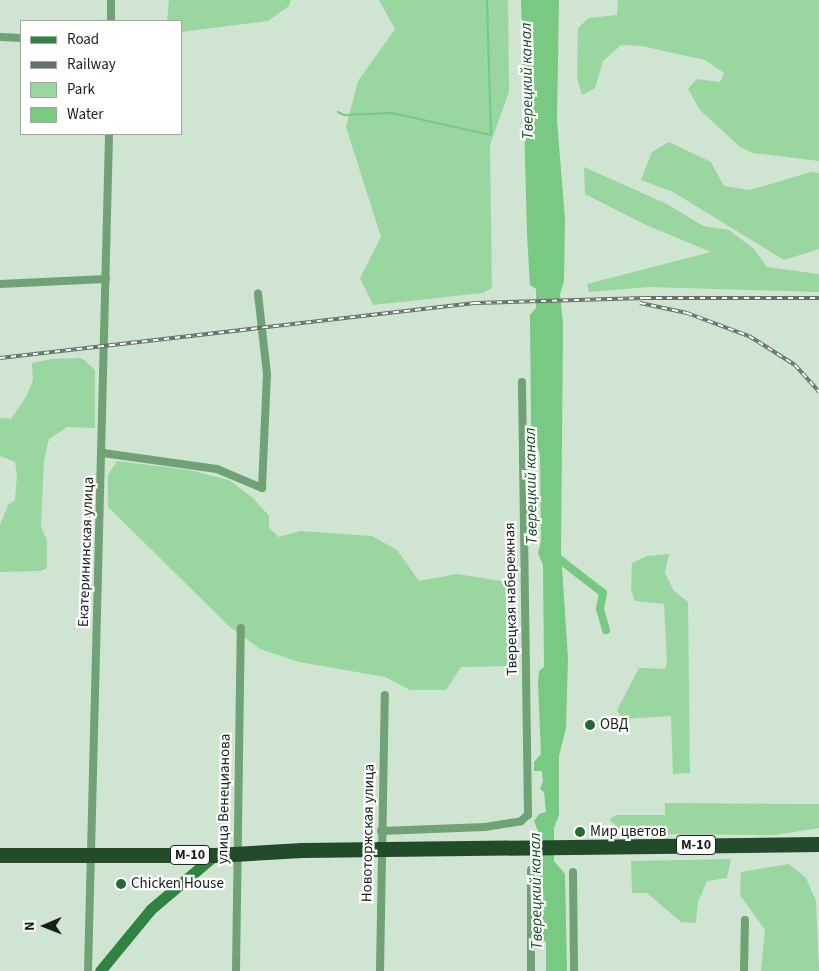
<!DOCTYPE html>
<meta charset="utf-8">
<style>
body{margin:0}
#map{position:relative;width:819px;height:971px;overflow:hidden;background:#cfe5d1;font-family:"Source Sans 3",sans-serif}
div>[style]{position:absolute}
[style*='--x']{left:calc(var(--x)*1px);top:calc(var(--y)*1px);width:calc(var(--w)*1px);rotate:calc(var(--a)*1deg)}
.green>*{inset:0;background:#9ad6a0}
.water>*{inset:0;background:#78c982}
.stream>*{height:2px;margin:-1px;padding:0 1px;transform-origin:1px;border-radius:1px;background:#78c982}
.canal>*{height:8px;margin:-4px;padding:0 4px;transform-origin:4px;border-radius:4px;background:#78c982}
.street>*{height:8px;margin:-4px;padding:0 4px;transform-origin:4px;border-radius:4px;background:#70a275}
.secondary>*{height:11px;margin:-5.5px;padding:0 5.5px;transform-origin:5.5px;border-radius:5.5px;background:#318341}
.highway>*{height:15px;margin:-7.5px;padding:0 7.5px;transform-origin:7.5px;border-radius:7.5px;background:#224c29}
.rail>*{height:4px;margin-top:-2px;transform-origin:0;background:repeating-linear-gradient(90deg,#fff 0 5.5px,#657366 0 11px);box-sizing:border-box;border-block:1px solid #657366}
.dots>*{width:14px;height:14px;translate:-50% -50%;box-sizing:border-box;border:2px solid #fff;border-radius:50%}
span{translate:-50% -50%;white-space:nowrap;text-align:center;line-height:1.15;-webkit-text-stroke:4.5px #fff;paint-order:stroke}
.shield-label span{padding:1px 4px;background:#fff;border:1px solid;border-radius:4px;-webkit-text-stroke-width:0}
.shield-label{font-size:14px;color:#171f18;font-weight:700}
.street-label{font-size:15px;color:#171f18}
.poi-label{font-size:15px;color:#171f18}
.left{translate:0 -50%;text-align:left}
.water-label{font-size:16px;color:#124d1f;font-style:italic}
.legend{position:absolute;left:20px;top:20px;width:162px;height:115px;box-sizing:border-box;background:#fff;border:1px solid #a2a5a3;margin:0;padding:6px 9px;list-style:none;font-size:15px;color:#171f18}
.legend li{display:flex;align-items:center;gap:10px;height:25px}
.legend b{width:25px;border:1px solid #a2a5a3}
.north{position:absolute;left:20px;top:901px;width:50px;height:50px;-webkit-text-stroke:4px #fff;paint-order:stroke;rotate:269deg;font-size:14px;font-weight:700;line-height:20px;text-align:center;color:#171f18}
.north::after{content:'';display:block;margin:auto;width:18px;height:22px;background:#171f18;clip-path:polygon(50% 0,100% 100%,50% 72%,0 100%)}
</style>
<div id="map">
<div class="green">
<i style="clip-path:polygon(169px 0,291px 0,289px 6px,268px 21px,181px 32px,181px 21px,167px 21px)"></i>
<i style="clip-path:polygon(379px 0,508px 0,509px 92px,490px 145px,492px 288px,483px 293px,373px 305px,360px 278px,381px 237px,346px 127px,358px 81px,395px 29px)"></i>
<i style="clip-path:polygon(618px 0,819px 0,819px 161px,753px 153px,740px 147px,700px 110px,688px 89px,697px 79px,720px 82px,724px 73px,705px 60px,642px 46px,621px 45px,603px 61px,595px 88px,582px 95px,577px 77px,578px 28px,589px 18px,617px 15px)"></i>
<i style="clip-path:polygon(669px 142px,711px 162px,724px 186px,750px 190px,811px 172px,819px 173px,819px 249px,784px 260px,673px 192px,641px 180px,652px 152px)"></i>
<i style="clip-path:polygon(584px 167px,667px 204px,703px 226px,729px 230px,754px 249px,767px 267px,819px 274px,819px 292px,649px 287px,589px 292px,587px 284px,711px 252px,646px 225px,585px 194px)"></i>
<i style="clip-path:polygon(82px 358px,95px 370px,95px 428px,67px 427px,49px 439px,44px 460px,41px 527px,47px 540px,47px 568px,41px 571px,0 572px,0 525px,8px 505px,15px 500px,17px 475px,15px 462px,0 456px,0 418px,11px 419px,26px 397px,33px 380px,32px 363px,52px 359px)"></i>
<i style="clip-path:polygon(117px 461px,189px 470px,229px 480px,253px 498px,269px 516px,269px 528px,279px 537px,300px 531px,372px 536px,397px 550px,419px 581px,457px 574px,513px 583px,514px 660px,509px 666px,461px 667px,446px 690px,410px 690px,385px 677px,299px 662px,260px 649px,230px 627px,108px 507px,108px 475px)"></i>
<i style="clip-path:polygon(669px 554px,665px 573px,674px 591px,688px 602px,690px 773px,673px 774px,671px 716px,622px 719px,617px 710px,639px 668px,665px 669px,667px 663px,664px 604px,635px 601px,631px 590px,632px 563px,647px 556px)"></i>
<i style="clip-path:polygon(665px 803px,819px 804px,819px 828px,775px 835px,643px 834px,620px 829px,609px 820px,616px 815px,665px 815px)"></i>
<i style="clip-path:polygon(731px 859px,727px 878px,707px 881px,698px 902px,696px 923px,681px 922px,647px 893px,632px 893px,631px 861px)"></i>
<i style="clip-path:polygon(789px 864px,806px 878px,816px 901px,819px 971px,761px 971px,765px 930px,740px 895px,741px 872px)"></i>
</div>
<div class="water">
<i style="clip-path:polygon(521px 0,559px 0,557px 120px,565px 220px,564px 281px,560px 294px,563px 324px,561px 553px,568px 658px,566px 728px,559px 756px,559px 815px,554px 828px,554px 861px,565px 874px,567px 971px,546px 971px,546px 942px,538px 938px,538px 918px,545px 909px,537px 900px,538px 831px,534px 821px,539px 814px,546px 812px,544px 792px,540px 789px,543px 781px,542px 771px,534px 771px,534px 762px,541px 754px,538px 684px,539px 671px,544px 667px,543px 565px,538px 553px,541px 541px,540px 455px,531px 425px,530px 315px,536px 308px,536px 289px,530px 285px,527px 234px)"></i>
</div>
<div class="stream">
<i style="--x:338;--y:112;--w:7;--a:27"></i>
<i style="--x:344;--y:115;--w:48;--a:-2.4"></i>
<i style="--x:392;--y:113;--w:101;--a:12.5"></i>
<i style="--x:491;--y:135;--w:135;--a:-91.7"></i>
</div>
<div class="canal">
<i style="--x:554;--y:555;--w:62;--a:37.8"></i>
<i style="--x:603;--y:593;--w:16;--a:101"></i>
<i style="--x:600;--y:609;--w:22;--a:74"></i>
</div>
<div class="street">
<i style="--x:111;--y:21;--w:21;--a:-90"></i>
<i style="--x:0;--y:37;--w:21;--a:3"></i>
<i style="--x:0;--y:284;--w:106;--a:-2.7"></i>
<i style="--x:103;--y:453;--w:115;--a:8"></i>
<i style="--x:217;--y:469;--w:49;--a:22.9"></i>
<i style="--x:262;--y:488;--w:114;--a:-87.5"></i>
<i style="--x:267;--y:374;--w:81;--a:-96.4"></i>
<i style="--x:381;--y:831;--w:104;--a:-2.2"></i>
<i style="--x:485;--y:827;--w:36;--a:-9"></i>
<i style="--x:521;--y:821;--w:9;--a:-41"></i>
<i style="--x:528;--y:815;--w:433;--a:-90.8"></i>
<i style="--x:531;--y:870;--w:101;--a:90"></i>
<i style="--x:573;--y:872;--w:99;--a:89.4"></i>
<i style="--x:88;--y:971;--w:837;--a:-88.56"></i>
<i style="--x:236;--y:971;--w:343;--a:-89.2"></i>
<i style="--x:380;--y:971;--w:276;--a:-89"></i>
<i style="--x:744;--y:971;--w:51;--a:-88.9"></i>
</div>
<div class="secondary">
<i style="--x:100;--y:971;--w:80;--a:-50.6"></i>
<i style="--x:151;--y:909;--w:84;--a:-40.2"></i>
</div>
<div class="highway">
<i style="--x:0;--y:855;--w:215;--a:0"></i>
<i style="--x:215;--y:855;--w:87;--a:-3.3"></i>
<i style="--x:302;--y:850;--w:517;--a:-0.66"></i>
</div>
<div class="rail">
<i style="--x:640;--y:303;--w:48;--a:12"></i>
<i style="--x:687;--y:313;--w:66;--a:20.4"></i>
<i style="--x:749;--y:336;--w:54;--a:32.2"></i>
<i style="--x:795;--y:365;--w:36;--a:48"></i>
<i style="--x:0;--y:358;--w:478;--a:-6.6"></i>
<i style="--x:475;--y:303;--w:170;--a:-1.7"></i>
<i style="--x:645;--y:298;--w:174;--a:0"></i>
</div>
<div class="dots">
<i style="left:590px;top:725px;background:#276934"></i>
<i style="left:580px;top:832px;background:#276934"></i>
<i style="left:121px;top:884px;background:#276934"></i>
</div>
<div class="shield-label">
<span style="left:696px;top:845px">М-10</span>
<span style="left:190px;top:855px">М-10</span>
</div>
<div class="street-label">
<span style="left:86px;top:552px;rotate:-88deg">Екатерининская улица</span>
<span style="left:511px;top:599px;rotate:-91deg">Тверецкая набережная</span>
<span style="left:224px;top:799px;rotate:-89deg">улица Венецианова</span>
<span style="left:368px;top:833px;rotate:-89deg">Новоторжская улица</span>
</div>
<div class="poi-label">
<span class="left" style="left:600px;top:725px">ОВД</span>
<span class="left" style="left:590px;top:832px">Мир цветов</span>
<span class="left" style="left:131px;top:884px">Chicken House</span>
</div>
<div class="water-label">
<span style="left:527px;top:81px;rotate:-91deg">Тверецкий канал</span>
<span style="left:531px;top:486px;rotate:-91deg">Тверецкий канал</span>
<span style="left:536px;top:891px;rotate:-91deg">Тверецкий канал</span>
</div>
<ul class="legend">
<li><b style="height:6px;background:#318341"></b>Road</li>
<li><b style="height:6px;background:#657366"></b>Railway</li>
<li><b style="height:14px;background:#9ad6a0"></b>Park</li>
<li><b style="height:14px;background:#78c982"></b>Water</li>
</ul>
<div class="north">N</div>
</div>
